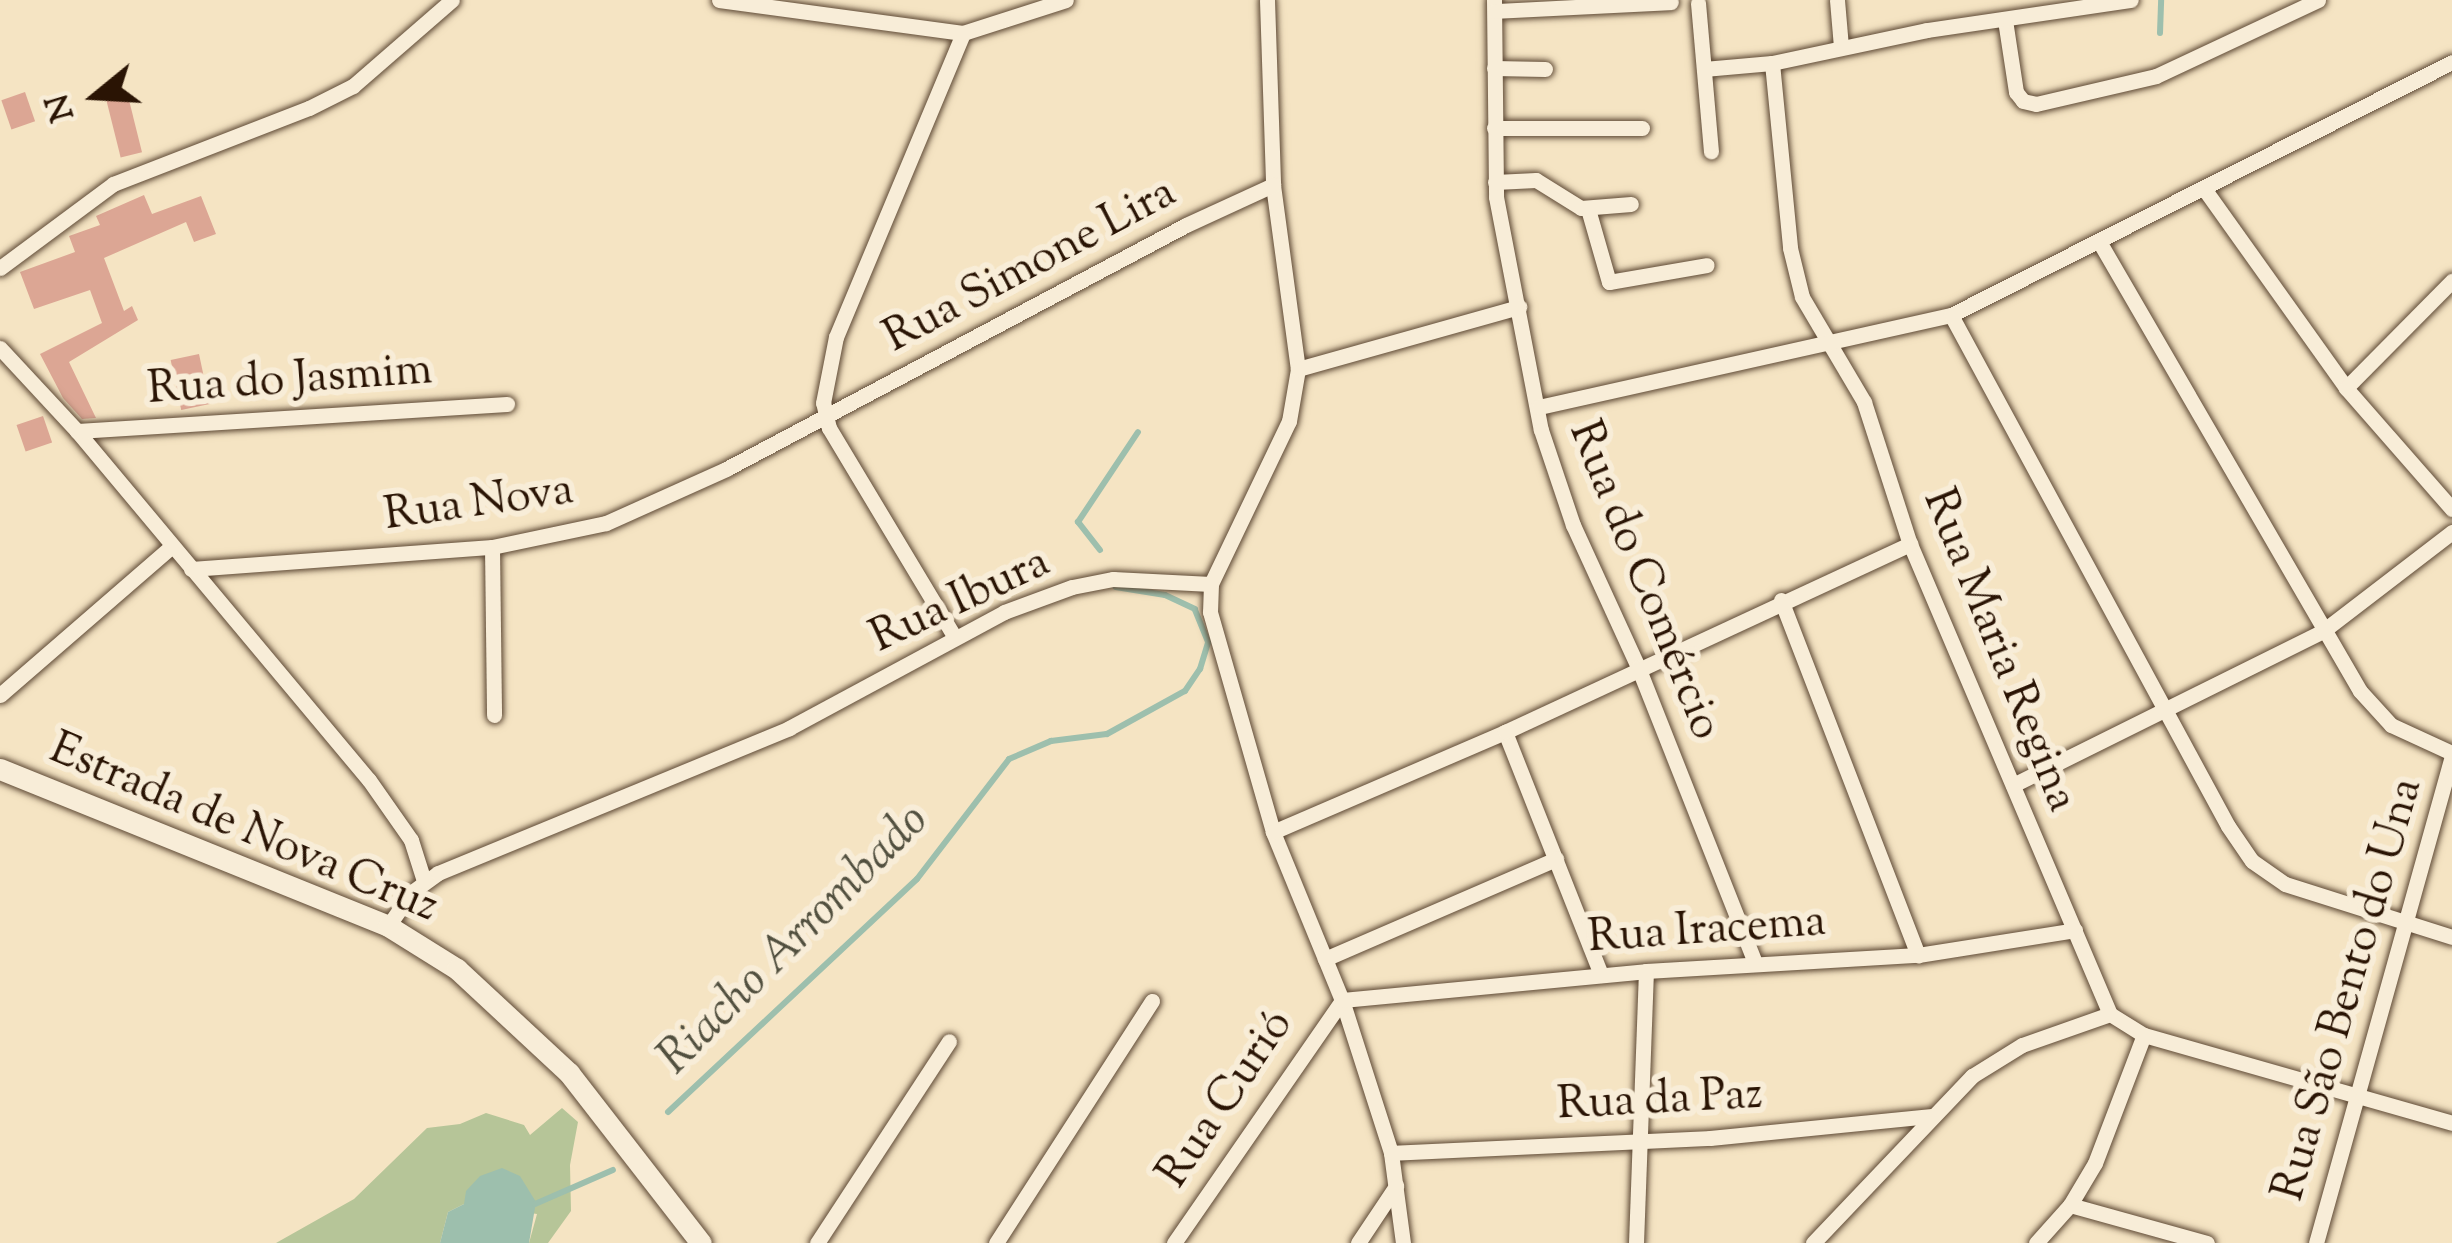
<!DOCTYPE html>
<meta charset="utf-8">
<style>
body{margin:0}
#map{position:relative;width:2452px;height:1243px;overflow:hidden;background:#f5e4c3;font-family:"Sorts Mill Goudy",serif}
div>[style]{position:absolute}
[style*='--x']{left:calc(var(--x)*1px);top:calc(var(--y)*1px);width:calc(var(--w)*1px);rotate:calc(var(--a)*1deg)}
.green>*{inset:0;background:#b6c598}
.water>*{inset:0;background:#9dbfad}
.stream>*{height:6px;margin:-3px;padding:0 3px;transform-origin:3px;border-radius:3px;background:#9dbfad}
.building>*{inset:0;background:#dca694;transform-origin:0 0}
.roads{filter:drop-shadow(0 0 3px #5d4834) drop-shadow(0 0 3px #5d4834)}
.street>*{height:15px;margin:-7.5px;padding:0 7.5px;transform-origin:7.5px;border-radius:7.5px;background:#f8edd8}
.secondary>*{height:21px;margin:-10.5px;padding:0 10.5px;transform-origin:10.5px;border-radius:10.5px;background:#f8edd8}
span{translate:-50% -50%;white-space:nowrap;text-align:center;line-height:1.15;-webkit-text-stroke:12px #f8edd8;paint-order:stroke}
.street-label{font-size:45px;color:#2a1404}
.water-label{font-size:48px;color:#52503f;font-style:italic}
.north{position:absolute;left:36px;top:36px;width:120px;height:120px;-webkit-text-stroke:9px #f8edd8;paint-order:stroke;rotate:252deg;font-size:33px;font-weight:700;line-height:48px;text-align:center;color:#2a1404}
.north::after{content:'';display:block;margin:auto;width:42px;height:54px;background:#2a1404;clip-path:polygon(50% 0,100% 100%,50% 72%,0 100%)}
</style>
<div id="map">
<div class="green">
<i style="clip-path:polygon(562px 1108px,578px 1122px,570px 1165px,571px 1211px,548px 1243px,529px 1243px,537px 1214px,464px 1204px,448px 1212px,440px 1243px,276px 1243px,354px 1199px,427px 1128px,460px 1124px,486px 1113px,524px 1125px,530px 1135px)"></i>
</div>
<div class="water">
<i style="clip-path:polygon(502px 1168px,520px 1176px,536px 1202px,529px 1243px,440px 1243px,448px 1212px,464px 1204px,466px 1191px,480px 1176px)"></i>
</div>
<div class="stream">
<i style="--x:2160;--y:33;--w:33;--a:-88"></i>
<i style="--x:1100;--y:550;--w:36;--a:-128"></i>
<i style="--x:1078;--y:522;--w:108;--a:-56.3"></i>
<i style="--x:668;--y:1112;--w:341;--a:-43.1"></i>
<i style="--x:917;--y:879;--w:151;--a:-52.5"></i>
<i style="--x:1009;--y:759;--w:46;--a:-23.2"></i>
<i style="--x:1051;--y:741;--w:56;--a:-7.1"></i>
<i style="--x:1107;--y:734;--w:89;--a:-28.9"></i>
<i style="--x:1185;--y:691;--w:27;--a:-56"></i>
<i style="--x:1200;--y:669;--w:28;--a:-73"></i>
<i style="--x:1208;--y:642;--w:35;--a:-112"></i>
<i style="--x:1195;--y:609;--w:33;--a:-155"></i>
<i style="--x:1165;--y:595;--w:50;--a:-170.7"></i>
<i style="--x:535;--y:1204;--w:85;--a:-23.6"></i>
</div>
<div class="building">
<i style="left:25px;top:92px;width:31px;height:25px;rotate:71deg"></i>
<i style="left:127px;top:92px;width:62px;height:22px;rotate:76deg"></i>
<i style="clip-path:polygon(144px 195px,152px 214px,201px 196px,216px 234px,194px 242px,186px 222px,104px 258px,124px 311px,132px 306px,138px 320px,69px 362px,96px 418px,82px 419px,63px 398px,40px 354px,102px 323px,90px 290px,34px 309px,20px 272px,75px 252px,69px 236px,100px 225px,96px 216px)"></i>
<i style="left:199px;top:354px;width:51px;height:29px;rotate:78deg"></i>
<i style="left:43px;top:416px;width:28px;height:28px;rotate:71deg"></i>
</div>
<div class="roads">
<div class="street">
<i style="--x:719;--y:0;--w:246;--a:7.7"></i>
<i style="--x:963;--y:33;--w:108;--a:-17.8"></i>
<i style="--x:1267;--y:0;--w:185;--a:88.1"></i>
<i style="--x:1273;--y:185;--w:186;--a:82.3"></i>
<i style="--x:1298;--y:369;--w:53;--a:99.8"></i>
<i style="--x:1289;--y:421;--w:181;--a:115.6"></i>
<i style="--x:1211;--y:584;--w:28;--a:92"></i>
<i style="--x:1210;--y:612;--w:229;--a:74"></i>
<i style="--x:1273;--y:832;--w:182;--a:67.7"></i>
<i style="--x:1342;--y:1000;--w:161;--a:72.2"></i>
<i style="--x:1391;--y:1153;--w:91;--a:82.4"></i>
<i style="--x:1494;--y:0;--w:197;--a:89.4"></i>
<i style="--x:1496;--y:197;--w:237;--a:79.1"></i>
<i style="--x:1541;--y:430;--w:100;--a:71.4"></i>
<i style="--x:1573;--y:525;--w:156;--a:65.4"></i>
<i style="--x:1638;--y:667;--w:318;--a:68.4"></i>
<i style="--x:1837;--y:0;--w:47;--a:85.1"></i>
<i style="--x:1698;--y:3;--w:149;--a:85"></i>
<i style="--x:1495;--y:11;--w:176;--a:-2.9"></i>
<i style="--x:2005;--y:20;--w:73;--a:81.3"></i>
<i style="--x:2016;--y:92;--w:11;--a:52"></i>
<i style="--x:2023;--y:101;--w:13;--a:13"></i>
<i style="--x:2036;--y:104;--w:123;--a:-13.1"></i>
<i style="--x:2156;--y:76;--w:179;--a:-25.1"></i>
<i style="--x:1772;--y:63;--w:186;--a:84.4"></i>
<i style="--x:1790;--y:248;--w:50;--a:76.2"></i>
<i style="--x:1802;--y:297;--w:122;--a:59.4"></i>
<i style="--x:1864;--y:402;--w:149;--a:72.1"></i>
<i style="--x:1910;--y:544;--w:511;--a:66.95"></i>
<i style="--x:2110;--y:1014;--w:40;--a:32"></i>
<i style="--x:2144;--y:1035;--w:320;--a:15.9"></i>
<i style="--x:1494;--y:68;--w:51;--a:1.1"></i>
<i style="--x:1704;--y:69;--w:68;--a:-5"></i>
<i style="--x:1772;--y:63;--w:158;--a:-12"></i>
<i style="--x:1927;--y:30;--w:206;--a:-8.4"></i>
<i style="--x:1494;--y:128;--w:148;--a:0"></i>
<i style="--x:1495;--y:182;--w:41;--a:-2.8"></i>
<i style="--x:1536;--y:180;--w:53;--a:31.9"></i>
<i style="--x:1581;--y:208;--w:50;--a:-4.6"></i>
<i style="--x:2205;--y:190;--w:243;--a:54.5"></i>
<i style="--x:2346;--y:388;--w:161;--a:48.8"></i>
<i style="--x:1588;--y:209;--w:76;--a:74"></i>
<i style="--x:1609;--y:282;--w:99;--a:-9.8"></i>
<i style="--x:2100;--y:243;--w:518;--a:59.87"></i>
<i style="--x:2360;--y:691;--w:46;--a:47.6"></i>
<i style="--x:2391;--y:725;--w:67;--a:24.7"></i>
<i style="--x:0;--y:268;--w:141;--a:-36.6"></i>
<i style="--x:113;--y:184;--w:210;--a:-21.2"></i>
<i style="--x:309;--y:108;--w:49;--a:-26.6"></i>
<i style="--x:353;--y:86;--w:131;--a:-41"></i>
<i style="--x:1951;--y:315;--w:581;--a:61.54"></i>
<i style="--x:2228;--y:826;--w:42;--a:55.6"></i>
<i style="--x:2252;--y:861;--w:40;--a:34.9"></i>
<i style="--x:2285;--y:884;--w:175;--a:17.6"></i>
<i style="--x:0;--y:348;--w:113;--a:47.1"></i>
<i style="--x:77;--y:431;--w:455;--a:50.1"></i>
<i style="--x:369;--y:780;--w:73;--a:55"></i>
<i style="--x:411;--y:840;--w:43;--a:72.4"></i>
<i style="--x:1298;--y:369;--w:230;--a:-15.7"></i>
<i style="--x:2346;--y:388;--w:151;--a:-45.3"></i>
<i style="--x:1539;--y:407;--w:422;--a:-12.6"></i>
<i style="--x:1951;--y:315;--w:561;--a:-26.79"></i>
<i style="--x:77;--y:431;--w:431;--a:-3.6"></i>
<i style="--x:492;--y:547;--w:168;--a:89.3"></i>
<i style="--x:191;--y:569;--w:302;--a:-4.2"></i>
<i style="--x:492;--y:547;--w:116;--a:-11.9"></i>
<i style="--x:606;--y:523;--w:132;--a:-24.2"></i>
<i style="--x:726;--y:469;--w:521;--a:-27.94"></i>
<i style="--x:1186;--y:225;--w:96;--a:-24.7"></i>
<i style="--x:1781;--y:600;--w:381;--a:68.9"></i>
<i style="--x:954;--y:636;--w:243;--a:-121"></i>
<i style="--x:829;--y:428;--w:26;--a:-103"></i>
<i style="--x:823;--y:403;--w:67;--a:-78.9"></i>
<i style="--x:836;--y:337;--w:329;--a:-67.3"></i>
<i style="--x:0;--y:695;--w:226;--a:-40.9"></i>
<i style="--x:1505;--y:732;--w:261;--a:68.4"></i>
<i style="--x:2013;--y:785;--w:346;--a:-26.4"></i>
<i style="--x:2323;--y:631;--w:163;--a:-37.5"></i>
<i style="--x:1273;--y:832;--w:253;--a:-23.3"></i>
<i style="--x:1505;--y:732;--w:447;--a:-24.9"></i>
<i style="--x:388;--y:926;--w:42;--a:-54.8"></i>
<i style="--x:412;--y:892;--w:32;--a:-36"></i>
<i style="--x:438;--y:873;--w:380;--a:-22.4"></i>
<i style="--x:789;--y:728;--w:244;--a:-28.3"></i>
<i style="--x:1004;--y:612;--w:72;--a:-20.2"></i>
<i style="--x:1072;--y:587;--w:42;--a:-11"></i>
<i style="--x:1113;--y:579;--w:98;--a:2.9"></i>
<i style="--x:1325;--y:959;--w:252;--a:-23.4"></i>
<i style="--x:1391;--y:1153;--w:319;--a:-2.7"></i>
<i style="--x:1710;--y:1138;--w:223;--a:-5.7"></i>
<i style="--x:2070;--y:1205;--w:142;--a:15.5"></i>
<i style="--x:817;--y:1243;--w:241;--a:-56.8"></i>
<i style="--x:996;--y:1243;--w:288;--a:-57.2"></i>
<i style="--x:1174;--y:1243;--w:295;--a:-55.3"></i>
<i style="--x:1342;--y:1000;--w:305;--a:-5.4"></i>
<i style="--x:1646;--y:971;--w:272;--a:-3.4"></i>
<i style="--x:1918;--y:955;--w:159;--a:-9"></i>
<i style="--x:1358;--y:1243;--w:69;--a:-56.3"></i>
<i style="--x:1636;--y:1243;--w:272;--a:-87.9"></i>
<i style="--x:1813;--y:1243;--w:231;--a:-46.4"></i>
<i style="--x:1972;--y:1076;--w:59;--a:-31.8"></i>
<i style="--x:2022;--y:1045;--w:93;--a:-19.4"></i>
<i style="--x:2036;--y:1243;--w:51;--a:-48.2"></i>
<i style="--x:2070;--y:1205;--w:49;--a:-59.2"></i>
<i style="--x:2095;--y:1163;--w:137;--a:-69.1"></i>
<i style="--x:2316;--y:1243;--w:506;--a:-74.4"></i>
</div>
<div class="secondary">
<i style="--x:0;--y:769;--w:419;--a:22"></i>
<i style="--x:388;--y:926;--w:81;--a:31.9"></i>
<i style="--x:457;--y:969;--w:153;--a:42.9"></i>
<i style="--x:569;--y:1073;--w:215;--a:52.2"></i>
</div>
</div>
<div class="street-label">
<span style="left:1031px;top:267px;rotate:-28deg">Rua Simone Lira</span>
<span style="left:290px;top:382px;rotate:-4deg">Rua do Jasmim</span>
<span style="left:479px;top:505px;rotate:-8deg">Rua Nova</span>
<span style="left:1643px;top:581px;rotate:68deg">Rua do Comércio</span>
<span style="left:961px;top:602px;rotate:-25deg">Rua Ibura</span>
<span style="left:1998px;top:651px;rotate:68deg">Rua Maria Regina</span>
<span style="left:243px;top:830px;rotate:23deg">Estrada de Nova Cruz</span>
<span style="left:1707px;top:932px;rotate:-4deg">Rua Iracema</span>
<span style="left:2350px;top:990px;rotate:-74deg">Rua São Bento do Una</span>
<span style="left:1227px;top:1100px;rotate:-56deg">Rua Curió</span>
<span style="left:1660px;top:1102px;rotate:-3deg">Rua da Paz</span>
</div>
<div class="water-label">
<span style="left:794px;top:940px;rotate:-45deg">Riacho Arrombado</span>
</div>
<div class="north">N</div>
</div>
